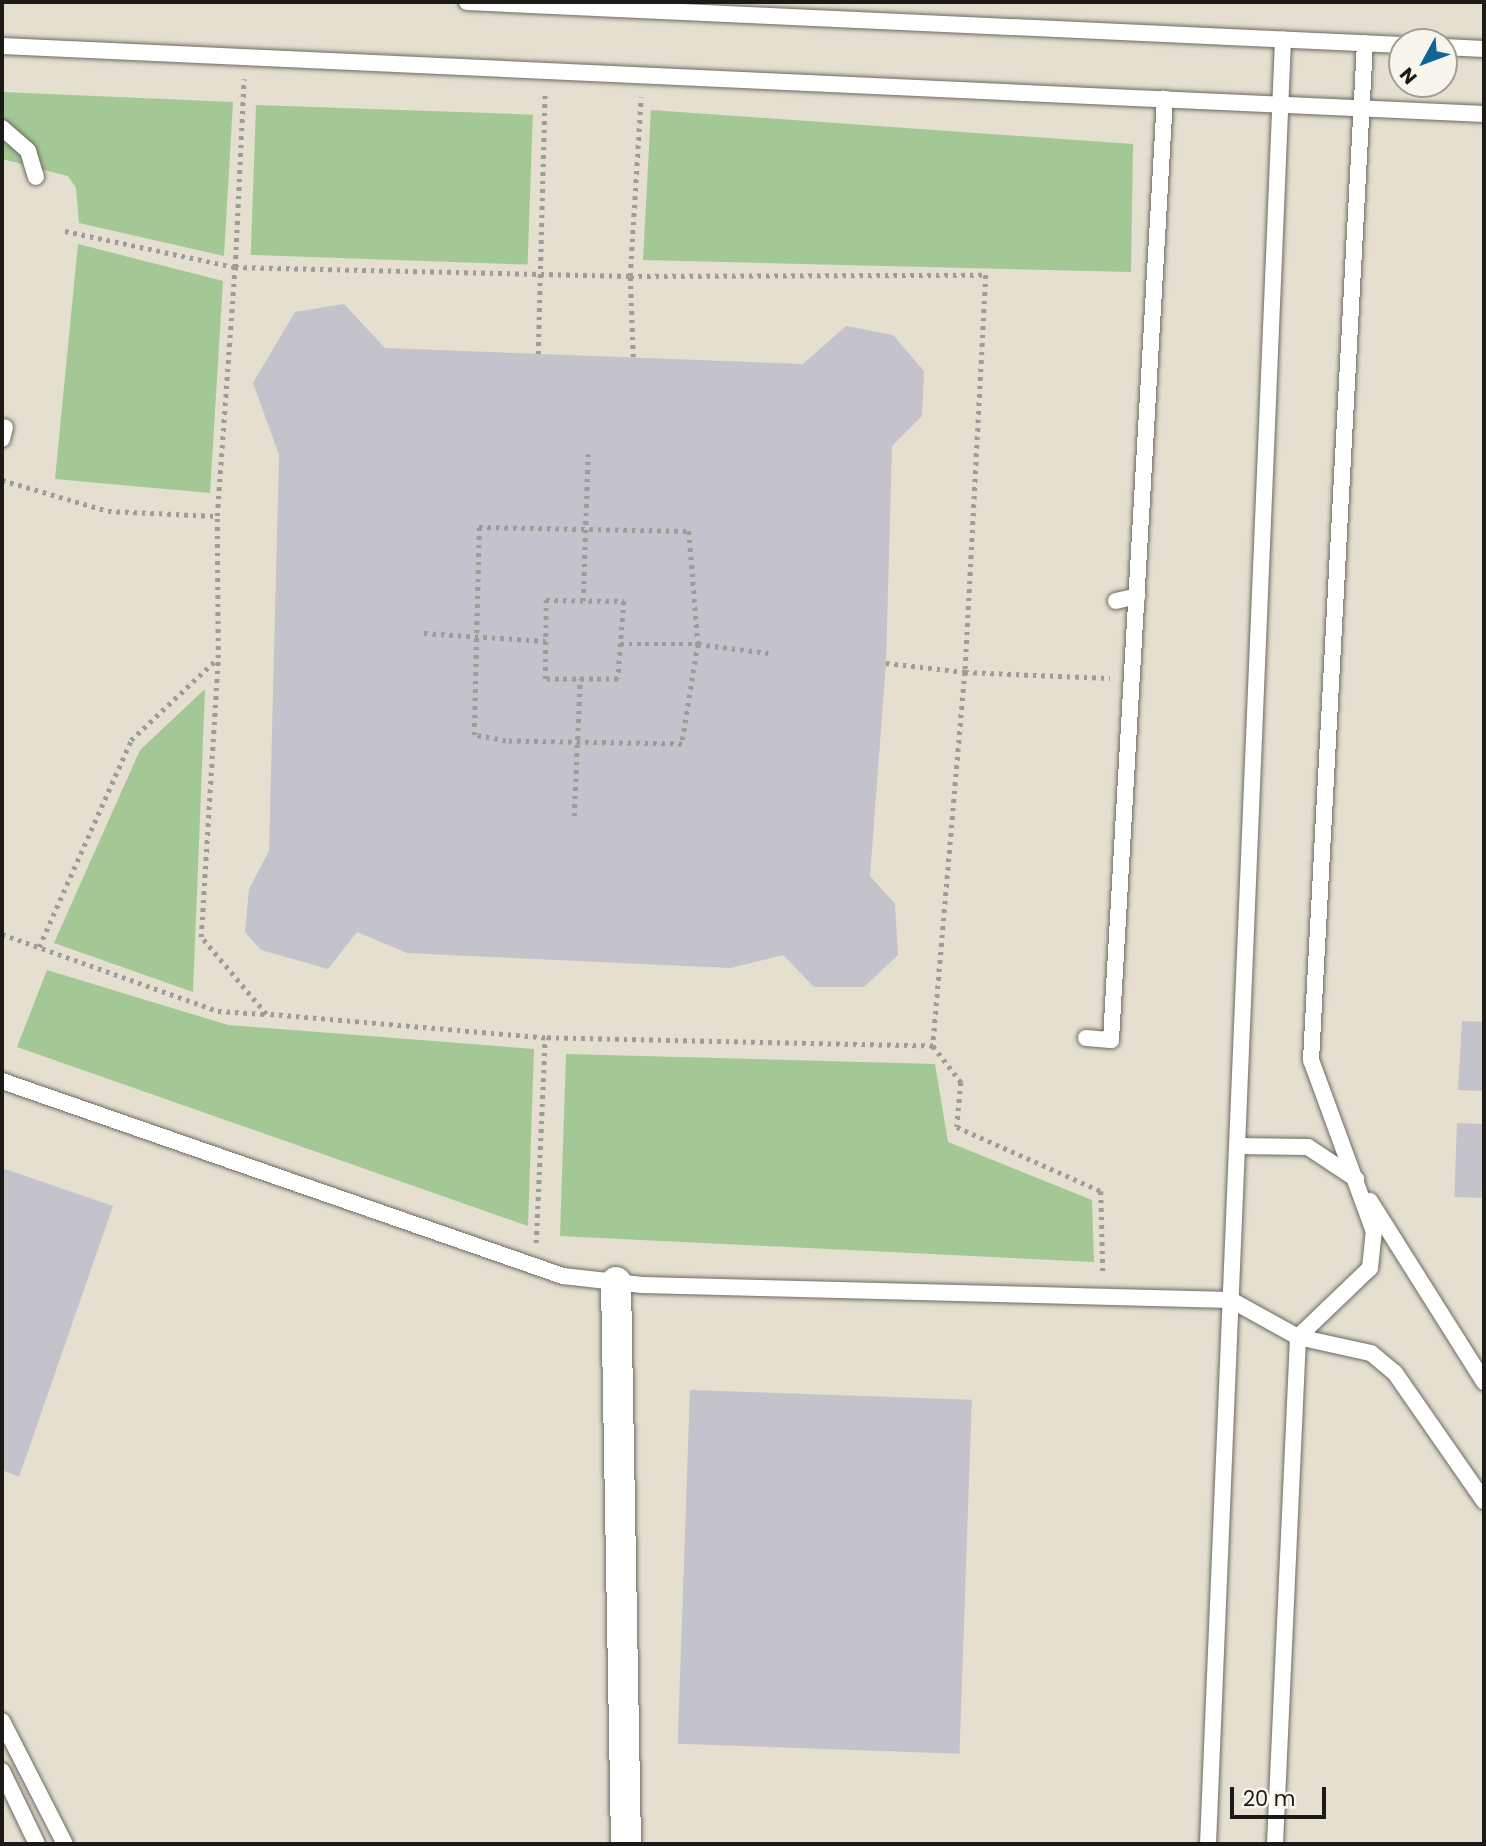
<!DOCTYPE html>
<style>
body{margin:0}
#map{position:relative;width:1486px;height:1846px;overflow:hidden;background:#eae7df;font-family:Poppins,sans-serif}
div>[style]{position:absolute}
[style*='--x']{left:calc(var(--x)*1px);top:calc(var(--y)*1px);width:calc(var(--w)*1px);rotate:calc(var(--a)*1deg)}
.built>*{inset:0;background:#e4dfcf}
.green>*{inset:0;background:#a3c896;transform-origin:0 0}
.building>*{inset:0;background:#c4c2cb;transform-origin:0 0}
.path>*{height:4.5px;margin-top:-2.25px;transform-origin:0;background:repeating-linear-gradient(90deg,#9e9c96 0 3.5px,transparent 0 8.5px)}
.roads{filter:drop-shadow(0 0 2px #6c6a62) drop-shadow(0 0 2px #6c6a62)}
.lane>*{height:16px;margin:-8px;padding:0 8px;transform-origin:8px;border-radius:8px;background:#fff}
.street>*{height:30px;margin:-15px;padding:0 15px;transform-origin:15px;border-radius:15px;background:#fff}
span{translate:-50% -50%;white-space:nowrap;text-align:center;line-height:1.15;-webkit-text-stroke:5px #f8f5ec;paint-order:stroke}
.frame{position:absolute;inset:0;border:4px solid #1b1a17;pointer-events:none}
.north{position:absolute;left:1388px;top:28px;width:70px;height:70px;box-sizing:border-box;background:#f8f5ec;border:2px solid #a09d97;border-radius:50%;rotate:229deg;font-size:19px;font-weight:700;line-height:28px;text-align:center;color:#1b1a17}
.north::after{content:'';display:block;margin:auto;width:24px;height:32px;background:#116596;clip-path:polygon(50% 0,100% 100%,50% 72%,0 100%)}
.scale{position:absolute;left:1230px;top:1787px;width:96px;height:32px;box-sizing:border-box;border:4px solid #1b1a17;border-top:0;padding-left:9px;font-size:21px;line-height:24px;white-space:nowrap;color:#1b1a17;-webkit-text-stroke:5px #f8f5ec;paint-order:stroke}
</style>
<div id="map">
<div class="built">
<i style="clip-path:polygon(evenodd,2px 2px,1484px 2px,1484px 1844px,2px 1844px,2px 2px,1402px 42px,1444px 42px,1444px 84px,1402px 84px,1402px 42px)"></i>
</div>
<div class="green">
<i style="clip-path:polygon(2px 92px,233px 102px,224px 256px,79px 223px,76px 188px,68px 176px,2px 159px)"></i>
<i style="left:256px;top:105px;width:277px;height:150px;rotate:2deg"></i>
<i style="clip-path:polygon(651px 110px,1133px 144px,1131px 272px,643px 260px)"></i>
<i style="clip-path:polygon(78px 244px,223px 281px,210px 493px,55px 479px)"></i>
<i style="clip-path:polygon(205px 689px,202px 767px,193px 992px,54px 943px,140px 750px)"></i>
<i style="clip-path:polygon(47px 970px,228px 1025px,534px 1049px,528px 1226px,17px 1047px)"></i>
<i style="clip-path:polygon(566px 1054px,935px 1064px,948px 1142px,1092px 1200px,1094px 1262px,560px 1236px)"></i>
</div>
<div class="building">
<i style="clip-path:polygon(344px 304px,385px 348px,803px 364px,846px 326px,893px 335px,924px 371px,922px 416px,892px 446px,886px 663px,870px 876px,895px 904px,898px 955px,864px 987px,814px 987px,783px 955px,730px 968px,407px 953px,357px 932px,328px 969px,261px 950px,245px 932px,249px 889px,269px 851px,279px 455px,253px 383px,295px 312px)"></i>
<i style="clip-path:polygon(1462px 1021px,1484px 1022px,1484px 1091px,1458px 1090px)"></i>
<i style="left:1457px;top:1123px;width:27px;height:74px;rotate:2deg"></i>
<i style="clip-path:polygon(2px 1168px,113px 1206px,19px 1477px,2px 1470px)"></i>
<i style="left:690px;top:1390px;width:282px;height:354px;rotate:2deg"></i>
</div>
<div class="path">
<i style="--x:65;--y:231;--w:174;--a:12"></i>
<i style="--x:235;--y:267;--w:395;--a:1.3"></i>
<i style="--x:630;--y:276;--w:356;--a:-0.2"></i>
<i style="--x:986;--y:275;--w:398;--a:93"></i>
<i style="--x:965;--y:672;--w:375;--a:94.9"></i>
<i style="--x:933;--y:1046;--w:388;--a:-178.8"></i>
<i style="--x:545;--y:1038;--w:280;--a:-175.1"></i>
<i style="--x:266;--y:1014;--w:101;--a:-130.2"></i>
<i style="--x:201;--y:937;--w:280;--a:-86.5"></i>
<i style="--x:218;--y:658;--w:142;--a:-90.4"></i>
<i style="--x:217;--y:516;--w:250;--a:-85.9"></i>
<i style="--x:235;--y:267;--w:188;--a:-87.3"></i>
<i style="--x:538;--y:354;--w:261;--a:-88.5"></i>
<i style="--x:633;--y:357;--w:81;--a:-92.1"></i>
<i style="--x:630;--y:276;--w:179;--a:-86.5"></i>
<i style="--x:2;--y:480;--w:110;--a:16.3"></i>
<i style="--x:108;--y:511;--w:109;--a:2.6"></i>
<i style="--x:479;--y:527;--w:210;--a:1.1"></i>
<i style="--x:689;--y:531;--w:113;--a:85.4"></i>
<i style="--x:698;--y:644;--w:101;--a:99.1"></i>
<i style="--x:682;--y:744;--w:176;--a:-179"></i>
<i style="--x:506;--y:741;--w:33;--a:-169"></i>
<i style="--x:474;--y:735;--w:208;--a:-88.6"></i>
<i style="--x:546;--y:600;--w:78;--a:0.7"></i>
<i style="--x:624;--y:601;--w:78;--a:94.4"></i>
<i style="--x:618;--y:679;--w:73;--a:180"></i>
<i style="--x:545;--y:679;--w:79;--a:-89.3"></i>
<i style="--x:583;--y:601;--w:147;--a:-88.1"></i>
<i style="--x:424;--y:633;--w:122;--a:3.8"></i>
<i style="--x:620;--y:644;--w:78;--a:0"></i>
<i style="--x:698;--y:644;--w:71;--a:7.3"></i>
<i style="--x:886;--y:663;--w:80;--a:6.5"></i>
<i style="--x:965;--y:672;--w:145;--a:2.4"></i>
<i style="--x:574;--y:816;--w:137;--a:-87.5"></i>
<i style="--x:2;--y:934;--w:229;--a:19.6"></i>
<i style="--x:218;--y:1011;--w:47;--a:3.7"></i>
<i style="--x:39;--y:947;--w:227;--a:-66"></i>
<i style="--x:131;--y:740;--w:118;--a:-43.3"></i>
<i style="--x:933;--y:1046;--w:46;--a:52.1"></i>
<i style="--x:961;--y:1082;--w:45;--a:95.1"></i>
<i style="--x:957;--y:1127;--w:158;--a:24"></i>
<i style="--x:1101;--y:1191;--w:84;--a:88.6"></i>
<i style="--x:536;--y:1243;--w:205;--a:-87.5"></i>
</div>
<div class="roads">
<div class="lane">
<i style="--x:467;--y:2;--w:936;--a:2.63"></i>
<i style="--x:2;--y:46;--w:1484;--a:2.63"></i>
<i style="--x:1444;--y:47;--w:40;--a:2.9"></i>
<i style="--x:2;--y:128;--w:35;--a:41"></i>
<i style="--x:28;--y:151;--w:27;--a:73"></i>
<i style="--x:2;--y:439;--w:12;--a:-76"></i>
<i style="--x:1116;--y:601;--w:22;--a:-13"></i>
<i style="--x:1086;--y:1038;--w:25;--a:5"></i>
<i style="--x:1111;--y:1040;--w:943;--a:-86.72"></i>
<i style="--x:2;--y:1081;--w:594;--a:19.17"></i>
<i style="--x:563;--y:1276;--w:80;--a:6.5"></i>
<i style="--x:642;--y:1285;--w:589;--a:1.46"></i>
<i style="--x:1231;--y:1300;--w:77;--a:28.9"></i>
<i style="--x:1298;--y:1337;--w:75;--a:12.4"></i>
<i style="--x:1371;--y:1353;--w:31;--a:40"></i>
<i style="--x:1395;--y:1373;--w:156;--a:55.2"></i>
<i style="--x:1237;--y:1146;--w:71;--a:0.8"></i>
<i style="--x:1308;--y:1147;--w:58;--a:33.7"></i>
<i style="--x:1370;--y:1201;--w:214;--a:57.8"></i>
<i style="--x:2;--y:1721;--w:138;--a:62.9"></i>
<i style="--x:2;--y:1771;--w:81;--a:64.4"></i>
<i style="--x:1208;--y:1844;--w:1806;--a:-87.62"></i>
<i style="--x:1275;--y:1844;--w:508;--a:-87.4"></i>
<i style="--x:1298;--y:1337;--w:100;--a:-43.8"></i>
<i style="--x:1370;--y:1268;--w:36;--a:-84"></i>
<i style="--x:1374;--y:1232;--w:183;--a:-110.1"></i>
<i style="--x:1311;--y:1060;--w:1018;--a:-86.96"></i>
</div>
<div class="street">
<i style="--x:616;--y:1282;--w:562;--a:88.98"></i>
</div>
</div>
<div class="frame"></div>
<div class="north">N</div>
<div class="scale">20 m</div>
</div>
